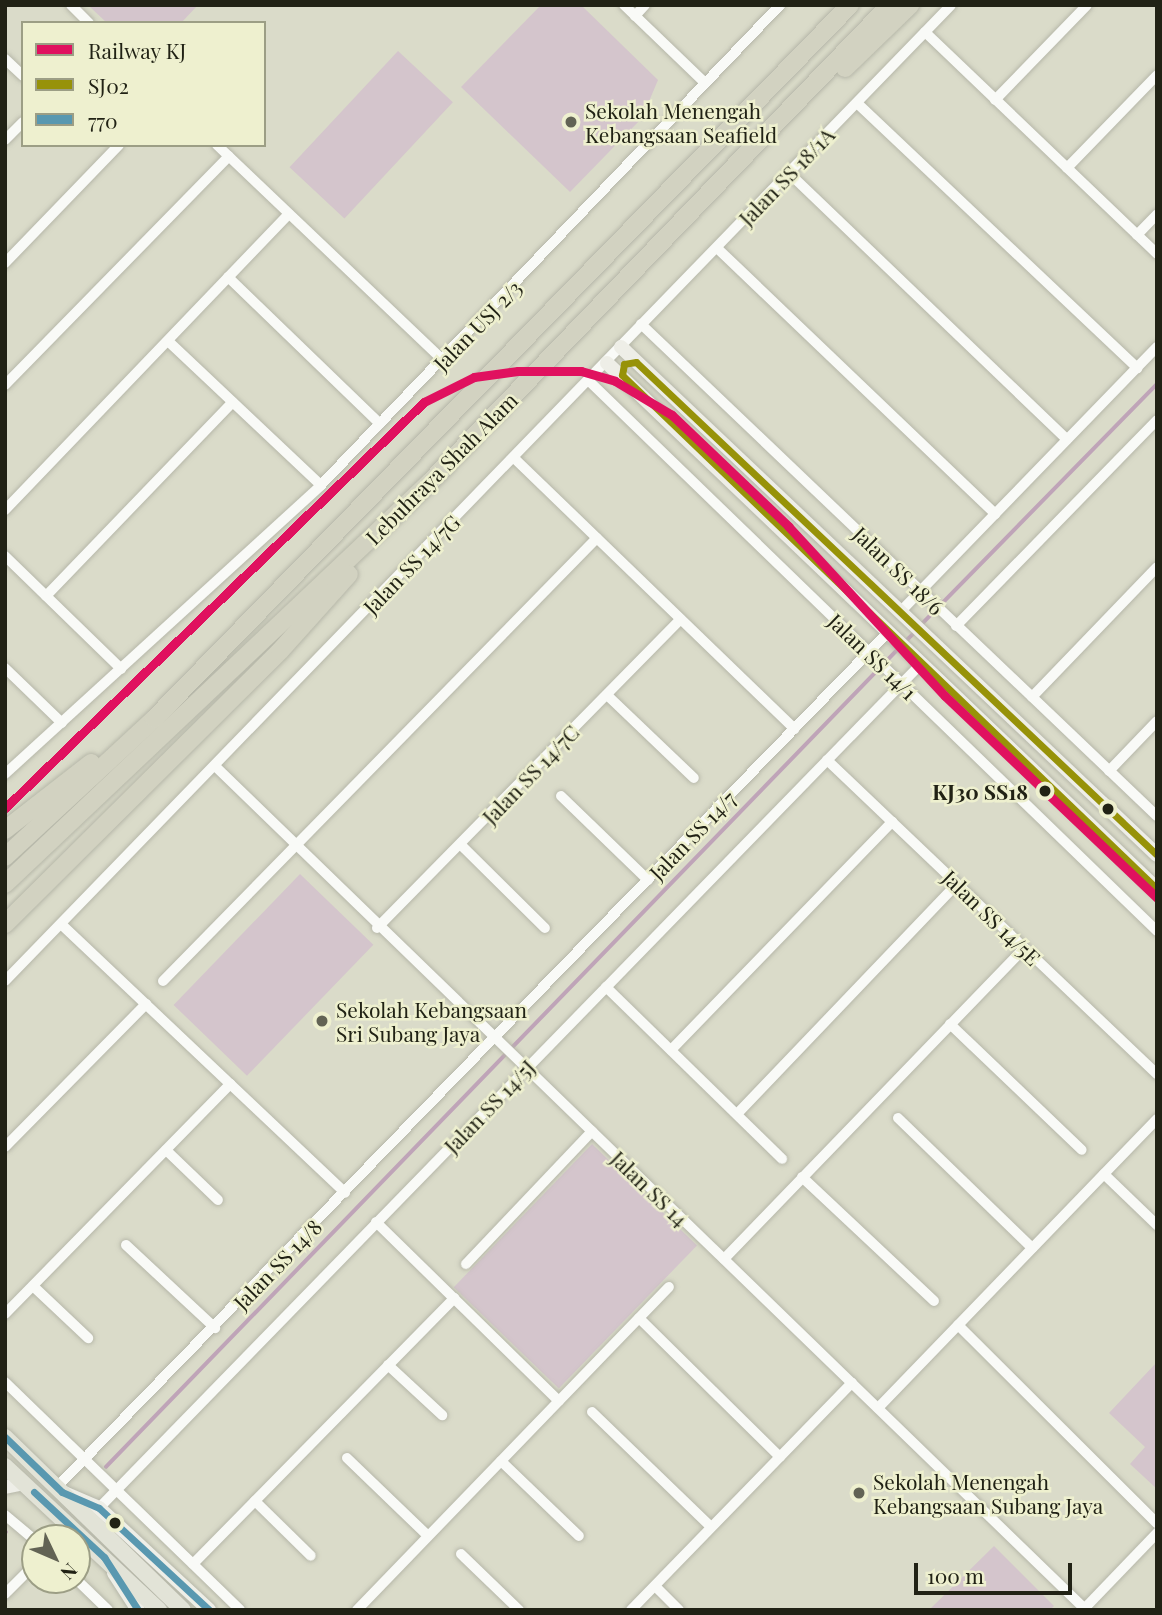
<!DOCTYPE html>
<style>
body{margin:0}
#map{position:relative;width:1162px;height:1615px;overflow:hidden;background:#dadbc9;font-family:"Playfair Display",serif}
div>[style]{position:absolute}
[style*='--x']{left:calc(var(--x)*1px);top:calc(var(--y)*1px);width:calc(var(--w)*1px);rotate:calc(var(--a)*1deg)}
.green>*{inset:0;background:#d4c5cc;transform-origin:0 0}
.stream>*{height:3.5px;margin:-1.75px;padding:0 1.75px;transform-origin:1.75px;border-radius:1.75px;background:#bfa4b8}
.roads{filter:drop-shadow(0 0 2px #b6b7a9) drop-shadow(0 0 2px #b6b7a9)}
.minor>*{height:10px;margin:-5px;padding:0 5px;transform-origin:5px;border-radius:5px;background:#f9faf7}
.secondary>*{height:14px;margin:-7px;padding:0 7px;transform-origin:7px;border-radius:7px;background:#eeeee7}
.primary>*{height:16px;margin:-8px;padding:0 8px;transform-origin:8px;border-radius:8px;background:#e2e3d7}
.motorway>*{height:18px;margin:-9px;padding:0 9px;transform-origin:9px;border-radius:9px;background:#d2d2c1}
.bus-1>*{height:7px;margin:-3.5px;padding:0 3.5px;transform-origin:3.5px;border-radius:3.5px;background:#979209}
.bus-2>*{height:7px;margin:-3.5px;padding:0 3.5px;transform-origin:3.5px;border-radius:3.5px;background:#5998b0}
.rail-1>*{height:9px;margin:-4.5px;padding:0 4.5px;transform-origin:4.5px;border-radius:4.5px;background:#e0115f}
.dots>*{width:19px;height:19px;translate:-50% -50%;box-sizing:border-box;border:4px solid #eef0cf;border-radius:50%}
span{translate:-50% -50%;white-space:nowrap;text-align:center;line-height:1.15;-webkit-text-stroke:5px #eef0cf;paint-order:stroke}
.poi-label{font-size:21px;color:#212215}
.left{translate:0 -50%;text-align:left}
.street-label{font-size:21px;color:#212215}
.stop-label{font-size:21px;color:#212215;font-weight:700}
.right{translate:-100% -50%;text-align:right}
.frame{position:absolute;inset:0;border:7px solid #212215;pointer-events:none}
.legend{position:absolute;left:21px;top:21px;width:245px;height:126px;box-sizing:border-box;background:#eef0cf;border:2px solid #9c9e85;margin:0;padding:9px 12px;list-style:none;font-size:21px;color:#212215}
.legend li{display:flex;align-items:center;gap:14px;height:35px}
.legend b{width:35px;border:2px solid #9c9e85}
.north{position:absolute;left:21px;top:1524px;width:70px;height:70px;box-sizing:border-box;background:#eef0cf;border:2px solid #9c9e85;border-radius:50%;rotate:134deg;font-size:19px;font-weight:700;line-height:28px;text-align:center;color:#212215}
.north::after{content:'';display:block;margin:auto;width:24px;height:32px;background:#626354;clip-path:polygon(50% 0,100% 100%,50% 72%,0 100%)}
.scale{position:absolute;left:914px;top:1563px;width:158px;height:32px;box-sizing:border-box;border:4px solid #212215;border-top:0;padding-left:9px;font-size:21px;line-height:24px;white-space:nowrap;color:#212215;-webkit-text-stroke:5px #eef0cf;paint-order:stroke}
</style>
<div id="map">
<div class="green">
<i style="clip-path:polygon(88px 5px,198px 5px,181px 23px,107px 23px)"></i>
<i style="clip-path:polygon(541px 5px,581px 5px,658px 80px,642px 118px,570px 192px,461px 87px)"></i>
<i style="left:398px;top:51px;width:75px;height:159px;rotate:43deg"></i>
<i style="left:300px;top:874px;width:102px;height:182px;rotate:44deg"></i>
<i style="left:592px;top:1144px;width:146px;height:199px;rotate:44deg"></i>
<i style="clip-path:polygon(1157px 1362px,1157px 1489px,1130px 1464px,1145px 1447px,1109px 1413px)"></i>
<i style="clip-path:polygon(994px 1546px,1054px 1606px,1050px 1610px,929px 1610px)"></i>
</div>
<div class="stream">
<i style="--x:921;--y:625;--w:337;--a:-45.6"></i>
<i style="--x:904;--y:643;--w:17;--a:-45"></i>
<i style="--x:106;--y:1467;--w:1140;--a:-45.92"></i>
<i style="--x:5;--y:1533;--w:1;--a:-45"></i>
</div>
<div class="roads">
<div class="minor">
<i style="--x:71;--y:5;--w:25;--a:45"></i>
<i style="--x:624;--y:5;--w:112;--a:43.9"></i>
<i style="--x:635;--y:16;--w:15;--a:-48"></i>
<i style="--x:925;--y:32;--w:321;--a:43.7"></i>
<i style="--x:5;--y:59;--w:25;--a:43"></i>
<i style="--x:995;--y:100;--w:132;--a:-45.9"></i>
<i style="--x:857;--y:103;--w:386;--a:43.4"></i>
<i style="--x:5;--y:140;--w:25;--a:-45"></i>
<i style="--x:217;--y:145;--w:312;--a:43.6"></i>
<i style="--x:1067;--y:168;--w:129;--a:-45.9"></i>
<i style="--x:789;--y:173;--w:385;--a:43.8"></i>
<i style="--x:1137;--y:235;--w:29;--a:-46"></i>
<i style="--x:717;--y:248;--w:385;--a:43.7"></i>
<i style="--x:5;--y:263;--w:164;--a:-46"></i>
<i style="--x:228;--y:277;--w:211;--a:44"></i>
<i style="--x:641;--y:324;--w:713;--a:43.64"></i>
<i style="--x:168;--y:341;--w:210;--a:43.3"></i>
<i style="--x:589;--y:381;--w:791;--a:44.08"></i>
<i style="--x:5;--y:385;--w:320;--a:-45.6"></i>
<i style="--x:514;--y:458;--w:390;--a:44"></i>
<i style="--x:5;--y:510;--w:410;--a:-46.2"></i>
<i style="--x:5;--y:556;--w:162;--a:44.2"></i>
<i style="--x:46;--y:596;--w:269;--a:-46.1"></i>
<i style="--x:901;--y:611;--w:368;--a:-45.9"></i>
<i style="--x:956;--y:626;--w:288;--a:-45.7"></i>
<i style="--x:5;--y:668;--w:79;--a:44"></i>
<i style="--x:607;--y:695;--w:120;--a:43.7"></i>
<i style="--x:1032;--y:697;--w:180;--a:-46.1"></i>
<i style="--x:827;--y:760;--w:456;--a:43.6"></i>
<i style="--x:215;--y:766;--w:1213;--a:44.1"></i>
<i style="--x:1109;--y:771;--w:69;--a:-46.2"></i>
<i style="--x:5;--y:774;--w:428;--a:-42.4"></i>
<i style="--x:321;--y:485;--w:664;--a:-46.28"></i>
<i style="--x:561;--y:796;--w:121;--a:44"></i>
<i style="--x:461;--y:845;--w:118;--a:44.7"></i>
<i style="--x:61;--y:924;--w:391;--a:43.4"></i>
<i style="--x:377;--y:928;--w:433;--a:-45.5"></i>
<i style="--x:5;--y:981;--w:1359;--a:-45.89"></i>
<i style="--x:163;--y:981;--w:620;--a:-45.59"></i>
<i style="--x:606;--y:987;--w:246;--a:44.3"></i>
<i style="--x:950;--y:1024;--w:182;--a:43.7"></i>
<i style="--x:671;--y:1050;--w:318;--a:-45.9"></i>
<i style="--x:737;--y:1114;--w:318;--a:-46.3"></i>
<i style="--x:898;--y:1118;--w:187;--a:44.1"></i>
<i style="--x:5;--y:1147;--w:201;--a:-45.4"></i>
<i style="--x:166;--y:1150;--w:72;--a:43.9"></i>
<i style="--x:1104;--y:1174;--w:74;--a:43.9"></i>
<i style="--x:802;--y:1177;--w:181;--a:43.2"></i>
<i style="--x:376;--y:1222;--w:256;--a:44.4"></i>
<i style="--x:126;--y:1245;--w:122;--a:43"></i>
<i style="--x:724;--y:1259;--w:432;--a:-46"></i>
<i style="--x:466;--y:1264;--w:183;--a:-46.5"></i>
<i style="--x:33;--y:1286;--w:76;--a:43.4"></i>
<i style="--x:5;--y:1314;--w:322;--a:-45.6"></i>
<i style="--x:639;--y:1318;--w:198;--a:44.6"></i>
<i style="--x:958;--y:1325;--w:281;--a:44.9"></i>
<i style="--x:388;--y:1365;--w:74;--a:42.8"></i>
<i style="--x:5;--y:1382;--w:327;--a:44.1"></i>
<i style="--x:878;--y:1408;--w:402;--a:-46"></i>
<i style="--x:592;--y:1412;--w:165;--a:44"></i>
<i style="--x:347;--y:1458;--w:112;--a:43.9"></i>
<i style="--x:501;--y:1461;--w:108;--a:43.9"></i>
<i style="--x:57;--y:1487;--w:1194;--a:-45.81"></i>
<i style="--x:255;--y:1501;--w:78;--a:44.5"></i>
<i style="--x:99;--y:1508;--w:1180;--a:-45.76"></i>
<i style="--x:5;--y:1515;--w:39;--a:40"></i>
<i style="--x:461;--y:1554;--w:81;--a:44"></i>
<i style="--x:193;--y:1564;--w:373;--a:-45.5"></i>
<i style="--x:77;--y:1580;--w:43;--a:44.1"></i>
<i style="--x:655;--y:1586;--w:34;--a:45"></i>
<i style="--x:5;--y:1594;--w:42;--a:-45"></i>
<i style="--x:357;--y:1610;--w:449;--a:-46"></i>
<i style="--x:631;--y:1610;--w:317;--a:-45.8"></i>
<i style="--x:1083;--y:1610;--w:107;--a:-46.1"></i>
</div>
<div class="secondary">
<i style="--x:621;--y:347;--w:738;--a:43.46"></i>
<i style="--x:607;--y:363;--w:761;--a:43.72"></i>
<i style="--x:5;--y:1487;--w:19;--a:-12"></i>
<i style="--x:64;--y:1493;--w:38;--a:23"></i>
<i style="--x:99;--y:1508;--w:150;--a:42.8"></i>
<i style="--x:114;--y:1573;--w:44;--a:57"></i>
</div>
<div class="primary">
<i style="--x:5;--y:1437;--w:248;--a:44.2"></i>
<i style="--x:5;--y:1466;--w:211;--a:43.1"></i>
</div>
<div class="motorway">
<i style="--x:845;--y:68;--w:91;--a:-44.1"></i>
<i style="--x:5;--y:830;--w:109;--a:-37.9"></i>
<i style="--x:5;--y:857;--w:203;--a:-42.8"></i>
<i style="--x:154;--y:719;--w:997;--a:-45.73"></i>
<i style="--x:5;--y:884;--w:585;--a:-43.41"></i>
<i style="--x:430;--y:482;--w:663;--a:-46.04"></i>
<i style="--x:5;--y:924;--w:387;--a:-44.8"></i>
<i style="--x:280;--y:651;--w:103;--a:-48.1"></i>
</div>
</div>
<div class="bus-1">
<i style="--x:1157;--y:855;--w:717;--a:-136.58"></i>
<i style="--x:636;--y:362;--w:12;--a:171"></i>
<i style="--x:624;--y:364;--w:11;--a:100"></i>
<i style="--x:622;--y:375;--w:742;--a:43.85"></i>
</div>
<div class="bus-2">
<i style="--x:5;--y:1437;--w:79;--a:44"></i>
<i style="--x:62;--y:1492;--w:40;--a:23.4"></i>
<i style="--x:99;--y:1508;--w:150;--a:42.8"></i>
<i style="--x:34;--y:1492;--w:96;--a:42.9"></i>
<i style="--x:104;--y:1557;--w:63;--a:57.3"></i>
</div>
<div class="rail-1">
<i style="--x:5;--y:808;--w:583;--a:-44.1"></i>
<i style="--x:424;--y:402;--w:56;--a:-26.6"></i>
<i style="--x:474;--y:377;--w:44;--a:-7.8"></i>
<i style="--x:518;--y:371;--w:63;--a:0"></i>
<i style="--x:581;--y:371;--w:35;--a:16"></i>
<i style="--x:615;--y:381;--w:66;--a:30.8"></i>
<i style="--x:672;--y:415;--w:161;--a:43.7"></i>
<i style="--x:788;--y:526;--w:231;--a:47.3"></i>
<i style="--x:945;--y:696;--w:293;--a:43.6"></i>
</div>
<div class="dots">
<i style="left:571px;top:122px;background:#626354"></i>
<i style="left:1045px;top:791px;background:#212215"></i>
<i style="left:1108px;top:809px;background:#212215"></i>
<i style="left:322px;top:1021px;background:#626354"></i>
<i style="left:859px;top:1493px;background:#626354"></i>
<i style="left:115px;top:1523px;background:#212215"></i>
</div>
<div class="poi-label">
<span class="left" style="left:585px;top:122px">Sekolah Menengah<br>Kebangsaan Seafield</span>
<span class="left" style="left:336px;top:1021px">Sekolah Kebangsaan<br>Sri Subang Jaya</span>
<span class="left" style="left:873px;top:1493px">Sekolah Menengah<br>Kebangsaan Subang Jaya</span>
</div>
<div class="street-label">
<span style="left:786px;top:176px;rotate:-46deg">Jalan SS 18/1A</span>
<span style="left:477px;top:325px;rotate:-46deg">Jalan USJ 2/3</span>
<span style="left:441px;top:468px;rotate:-45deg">Lebuhraya Shah Alam</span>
<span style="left:411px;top:564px;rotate:-46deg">Jalan SS 14/7G</span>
<span style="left:899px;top:570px;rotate:44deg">Jalan SS 18/6</span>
<span style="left:873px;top:656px;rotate:44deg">Jalan SS 14/1</span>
<span style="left:530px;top:774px;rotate:-46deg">Jalan SS 14/7C</span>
<span style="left:692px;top:835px;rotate:-46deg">Jalan SS 14/7</span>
<span style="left:992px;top:917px;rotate:44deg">Jalan SS 14/5E</span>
<span style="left:489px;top:1106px;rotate:-46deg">Jalan SS 14/5J</span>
<span style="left:650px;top:1188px;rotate:44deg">Jalan SS 14</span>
<span style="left:277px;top:1264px;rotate:-46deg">Jalan SS 14/8</span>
</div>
<div class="stop-label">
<span class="right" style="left:1028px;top:791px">KJ30 SS18</span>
</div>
<div class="frame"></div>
<ul class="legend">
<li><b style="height:9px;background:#e0115f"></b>Railway KJ</li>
<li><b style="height:9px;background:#979209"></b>SJ02</li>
<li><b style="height:9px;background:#5998b0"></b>770</li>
</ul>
<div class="north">N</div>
<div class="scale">100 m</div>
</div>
